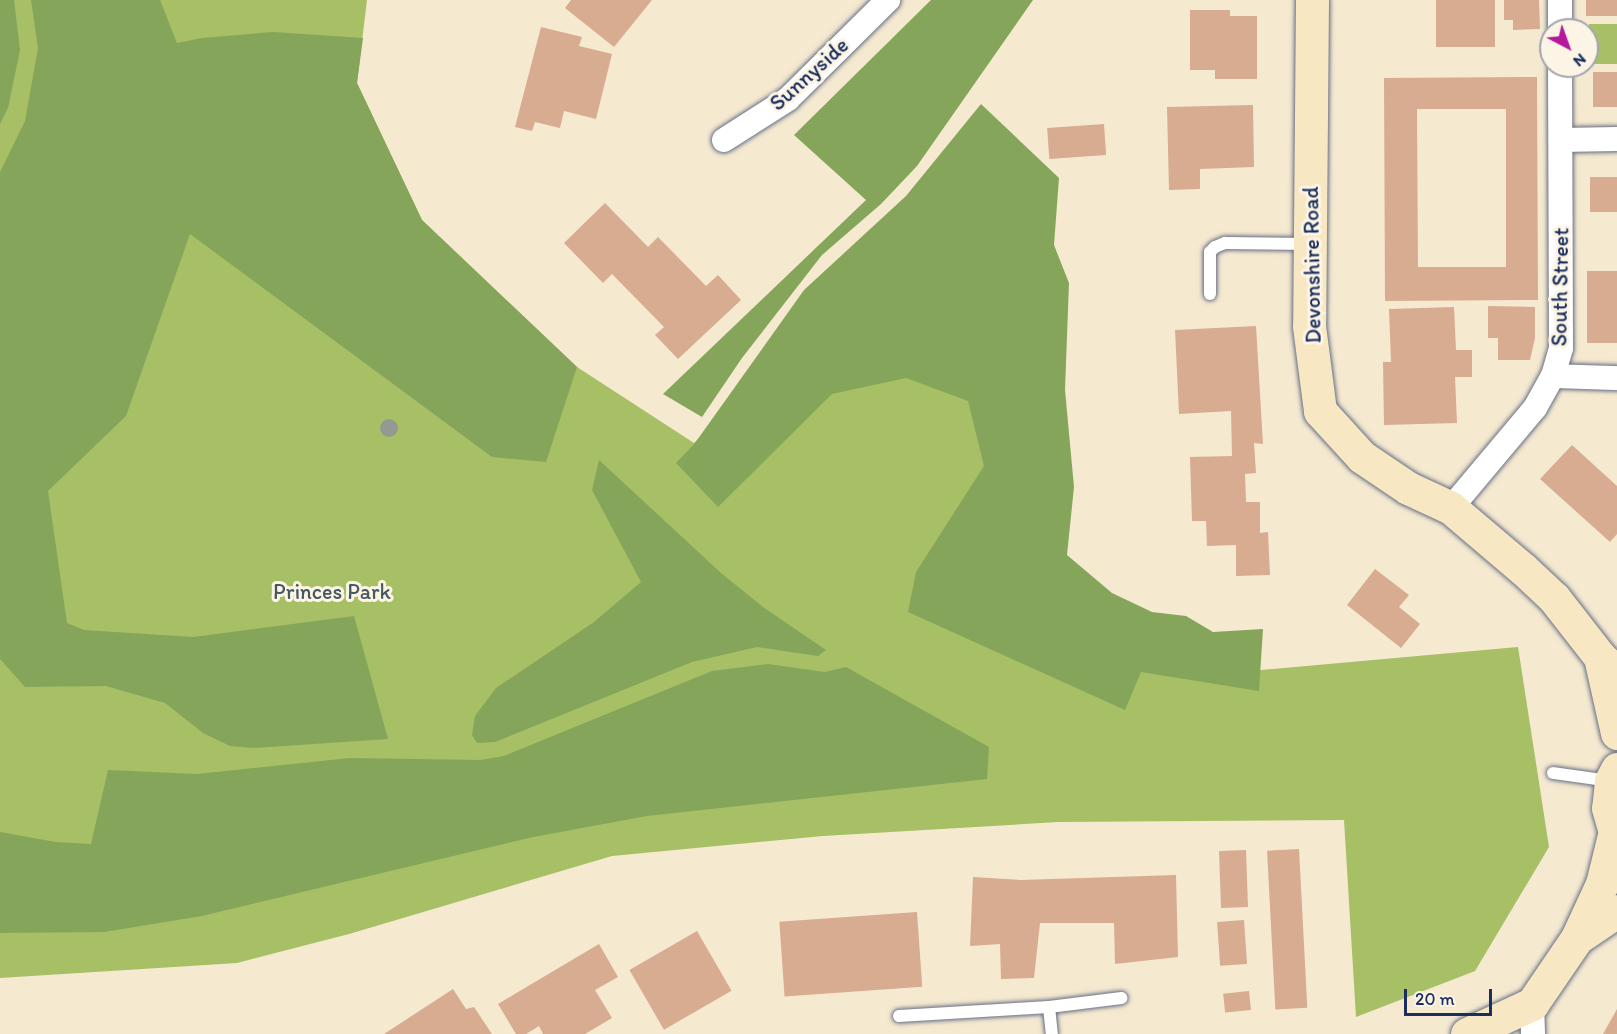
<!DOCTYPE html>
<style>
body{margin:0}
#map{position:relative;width:1617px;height:1034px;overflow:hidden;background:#f5e9d0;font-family:Itim,sans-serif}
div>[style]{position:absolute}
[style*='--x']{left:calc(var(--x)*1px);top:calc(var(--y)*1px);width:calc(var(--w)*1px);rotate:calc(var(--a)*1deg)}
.green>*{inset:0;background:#a7bf65;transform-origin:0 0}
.forest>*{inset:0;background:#85a65a}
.building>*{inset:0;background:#d8ac90;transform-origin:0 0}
.roads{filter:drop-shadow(0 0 2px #677086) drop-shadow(0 0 2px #677086)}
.service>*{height:12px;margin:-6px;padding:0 6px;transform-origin:6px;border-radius:6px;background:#fff}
.minor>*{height:24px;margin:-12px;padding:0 12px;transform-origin:12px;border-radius:12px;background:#fff}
.secondary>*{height:33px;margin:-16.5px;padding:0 16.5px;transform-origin:16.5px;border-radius:16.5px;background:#f7e8c3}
.trees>*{width:18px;height:18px;margin:-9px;border-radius:50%;background:#949a92}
span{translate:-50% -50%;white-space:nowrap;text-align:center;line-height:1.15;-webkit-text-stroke:6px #fcf5e5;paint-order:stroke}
.street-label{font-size:22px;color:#1b2f5e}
.park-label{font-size:22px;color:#455a60}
.north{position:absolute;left:1539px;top:18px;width:60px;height:60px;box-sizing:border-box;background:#fcf5e5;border:2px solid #a2a6af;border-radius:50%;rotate:139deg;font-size:16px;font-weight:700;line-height:24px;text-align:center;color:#1b2f5e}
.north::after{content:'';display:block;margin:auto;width:21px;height:27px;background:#b5179e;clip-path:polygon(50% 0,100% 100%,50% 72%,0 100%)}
.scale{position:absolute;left:1404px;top:989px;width:88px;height:27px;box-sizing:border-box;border:3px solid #1b2f5e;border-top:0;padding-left:8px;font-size:18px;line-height:21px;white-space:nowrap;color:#1b2f5e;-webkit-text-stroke:4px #fcf5e5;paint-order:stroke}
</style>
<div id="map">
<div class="green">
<i style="clip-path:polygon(0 0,367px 0,357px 83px,422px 220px,577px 367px,694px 443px,798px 335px,881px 270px,1015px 471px,1052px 633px,1205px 675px,1518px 647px,1549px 847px,1475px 971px,1356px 1017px,1344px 820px,1058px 822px,823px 836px,612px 856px,349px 934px,237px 963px,0 978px)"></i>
<i style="left:1617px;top:24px;width:40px;height:28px;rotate:90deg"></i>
</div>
<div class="forest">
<i style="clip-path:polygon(0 0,14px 0,20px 50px,8px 108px,0 124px)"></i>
<i style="clip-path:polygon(31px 0,160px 0,177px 43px,202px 38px,273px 32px,363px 38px,357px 83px,422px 220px,577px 367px,546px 462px,492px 457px,190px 234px,126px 416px,48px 491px,67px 623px,84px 630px,193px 637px,354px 616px,388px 739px,253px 748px,230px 746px,203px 733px,165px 703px,106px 686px,25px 687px,0 659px,0 172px,25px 121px,38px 48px)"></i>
<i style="clip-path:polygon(931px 0,1033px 0,917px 166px,881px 204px,822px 255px,742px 358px,702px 417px,663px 394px,866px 200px,794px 135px)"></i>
<i style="clip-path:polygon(981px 104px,1059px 178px,1054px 245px,1069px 283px,1065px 390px,1074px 487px,1067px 555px,1112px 593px,1152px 612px,1186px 616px,1213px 632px,1263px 629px,1259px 691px,1141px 672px,1125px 710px,908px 612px,916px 572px,984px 466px,968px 401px,906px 378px,832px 394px,718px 507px,676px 463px,695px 443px,804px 290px,906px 196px)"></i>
<i style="clip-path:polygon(599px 460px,721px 573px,763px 607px,826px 650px,818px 656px,757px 647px,692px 662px,495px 742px,477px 743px,472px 735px,475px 716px,496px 688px,594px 622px,641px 582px,592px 490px)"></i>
<i style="clip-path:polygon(768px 664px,825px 672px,846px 667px,989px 747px,987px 779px,647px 816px,533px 837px,202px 916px,104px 932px,0 933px,0 832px,56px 842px,91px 844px,108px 770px,197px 774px,350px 758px,480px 760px,504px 756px,712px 671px)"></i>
</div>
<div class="building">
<i style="clip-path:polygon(571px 0,652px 0,614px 47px,565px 8px)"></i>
<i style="left:1436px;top:0;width:59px;height:47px"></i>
<i style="clip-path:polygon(1504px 0,1539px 0,1540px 29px,1513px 30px,1513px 20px,1504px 20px)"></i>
<i style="left:1586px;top:0;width:31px;height:16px"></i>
<i style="clip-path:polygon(1190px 10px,1230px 10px,1230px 16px,1257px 16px,1257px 79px,1215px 79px,1215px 70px,1190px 70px)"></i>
<i style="clip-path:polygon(541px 27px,582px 37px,579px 46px,612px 54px,596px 119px,564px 111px,560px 128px,535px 122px,532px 131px,515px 127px)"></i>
<i style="left:1593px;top:72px;width:24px;height:35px"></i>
<i style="clip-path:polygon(evenodd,1537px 77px,1538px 300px,1385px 301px,1384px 78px,1537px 77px,1417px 109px,1506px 109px,1506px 267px,1418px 267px,1417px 109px)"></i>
<i style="clip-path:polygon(1253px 105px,1254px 167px,1200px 169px,1200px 189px,1169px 190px,1167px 107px)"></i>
<i style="left:1104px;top:124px;width:31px;height:57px;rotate:86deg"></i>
<i style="left:1590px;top:177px;width:27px;height:35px"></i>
<i style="clip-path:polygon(605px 203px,648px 247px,658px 237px,706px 286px,718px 275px,741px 300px,678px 359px,655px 335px,664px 327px,612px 274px,603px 283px,564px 243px)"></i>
<i style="left:1587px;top:271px;width:30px;height:72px"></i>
<i style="clip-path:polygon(1488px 306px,1535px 307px,1535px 338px,1530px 360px,1498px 360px,1498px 338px,1488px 338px)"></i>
<i style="clip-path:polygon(1454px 307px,1456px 350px,1472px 350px,1472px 377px,1455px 377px,1457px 423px,1384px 425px,1383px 362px,1391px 362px,1389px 309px)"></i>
<i style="clip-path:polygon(1256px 326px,1263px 444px,1254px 443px,1256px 473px,1245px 474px,1246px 502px,1260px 502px,1260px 533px,1268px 532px,1270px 575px,1236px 576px,1236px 545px,1207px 546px,1206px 521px,1192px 521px,1190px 457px,1232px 456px,1231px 411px,1179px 414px,1175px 330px)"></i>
<i style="clip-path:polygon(1572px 445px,1617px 486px,1617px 534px,1610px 542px,1540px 479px)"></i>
<i style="clip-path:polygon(1375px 569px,1409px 595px,1399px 607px,1420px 624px,1401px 648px,1347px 605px)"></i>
<i style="left:1299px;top:849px;width:159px;height:32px;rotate:87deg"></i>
<i style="left:1246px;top:850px;width:57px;height:27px;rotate:88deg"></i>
<i style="clip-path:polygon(1176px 875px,1178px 957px,1115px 964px,1114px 923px,1040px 923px,1034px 978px,1001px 979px,1000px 944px,970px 946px,973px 877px,1021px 880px)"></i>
<i style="left:917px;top:912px;width:75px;height:138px;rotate:86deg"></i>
<i style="left:1244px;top:920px;width:44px;height:27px;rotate:86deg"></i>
<i style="left:697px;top:931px;width:69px;height:78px;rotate:60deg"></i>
<i style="clip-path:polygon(599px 944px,618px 977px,595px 990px,612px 1018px,585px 1034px,543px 1034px,539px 1026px,526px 1034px,516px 1034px,498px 1004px)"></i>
<i style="clip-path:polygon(453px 989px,466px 1009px,474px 1007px,492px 1034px,384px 1034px)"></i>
<i style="left:1249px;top:991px;width:19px;height:26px;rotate:84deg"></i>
<i style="clip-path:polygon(1617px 1009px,1617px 1034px,1603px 1034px)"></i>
</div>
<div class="roads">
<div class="service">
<i style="--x:1210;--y:294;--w:42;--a:-90"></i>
<i style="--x:1210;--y:252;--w:7;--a:-45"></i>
<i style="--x:1215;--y:247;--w:11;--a:-22"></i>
<i style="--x:1225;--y:243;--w:84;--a:0.7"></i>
<i style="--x:1553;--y:773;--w:58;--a:8"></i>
<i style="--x:1049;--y:1007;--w:73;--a:-7.1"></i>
<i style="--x:899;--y:1016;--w:150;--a:-3.4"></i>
<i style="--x:1049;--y:1007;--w:27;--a:84"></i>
</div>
<div class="minor">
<i style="--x:1560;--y:0;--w:30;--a:90"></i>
<i style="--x:724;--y:140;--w:76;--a:-32.6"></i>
<i style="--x:788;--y:99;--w:141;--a:-44.7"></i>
<i style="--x:1561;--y:140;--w:56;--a:-1"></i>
<i style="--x:1553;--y:376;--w:64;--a:1.8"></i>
<i style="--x:1451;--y:508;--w:131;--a:-50"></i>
<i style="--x:1535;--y:408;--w:37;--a:-61"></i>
<i style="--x:1553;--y:376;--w:29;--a:-74"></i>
<i style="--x:1561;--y:348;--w:282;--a:-90.2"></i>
<i style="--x:1532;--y:1004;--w:30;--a:88"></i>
</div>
<div class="secondary">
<i style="--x:1312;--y:0;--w:326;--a:90.5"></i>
<i style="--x:1309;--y:326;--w:86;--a:82.6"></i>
<i style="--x:1320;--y:411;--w:62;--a:47.6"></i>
<i style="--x:1362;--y:457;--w:55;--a:34"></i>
<i style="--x:1408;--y:488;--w:47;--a:24.9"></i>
<i style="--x:1451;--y:508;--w:94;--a:40.3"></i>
<i style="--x:1523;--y:569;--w:42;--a:43.1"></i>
<i style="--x:1554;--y:598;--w:75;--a:52.1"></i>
<i style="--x:1600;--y:657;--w:23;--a:43"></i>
<i style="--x:1600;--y:657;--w:78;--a:77.4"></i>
<i style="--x:1617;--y:769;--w:13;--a:117"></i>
<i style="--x:1611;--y:781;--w:27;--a:96"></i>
<i style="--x:1608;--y:808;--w:33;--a:74"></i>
<i style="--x:1577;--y:938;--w:48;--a:-34"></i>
<i style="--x:1467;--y:1034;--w:72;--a:-24.8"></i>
<i style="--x:1532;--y:1004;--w:80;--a:-55.7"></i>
<i style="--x:1577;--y:938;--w:60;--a:-65.2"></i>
<i style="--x:1602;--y:884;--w:50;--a:-76.2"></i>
</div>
</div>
<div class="trees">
<i style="left:389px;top:428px"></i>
</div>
<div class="street-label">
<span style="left:809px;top:74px;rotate:-42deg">Sunnyside</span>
<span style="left:1312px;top:265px;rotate:-91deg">Devonshire Road</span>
<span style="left:1560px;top:287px;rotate:-89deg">South Street</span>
</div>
<div class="park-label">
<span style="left:332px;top:592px">Princes Park</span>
</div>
<div class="north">N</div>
<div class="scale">20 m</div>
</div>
